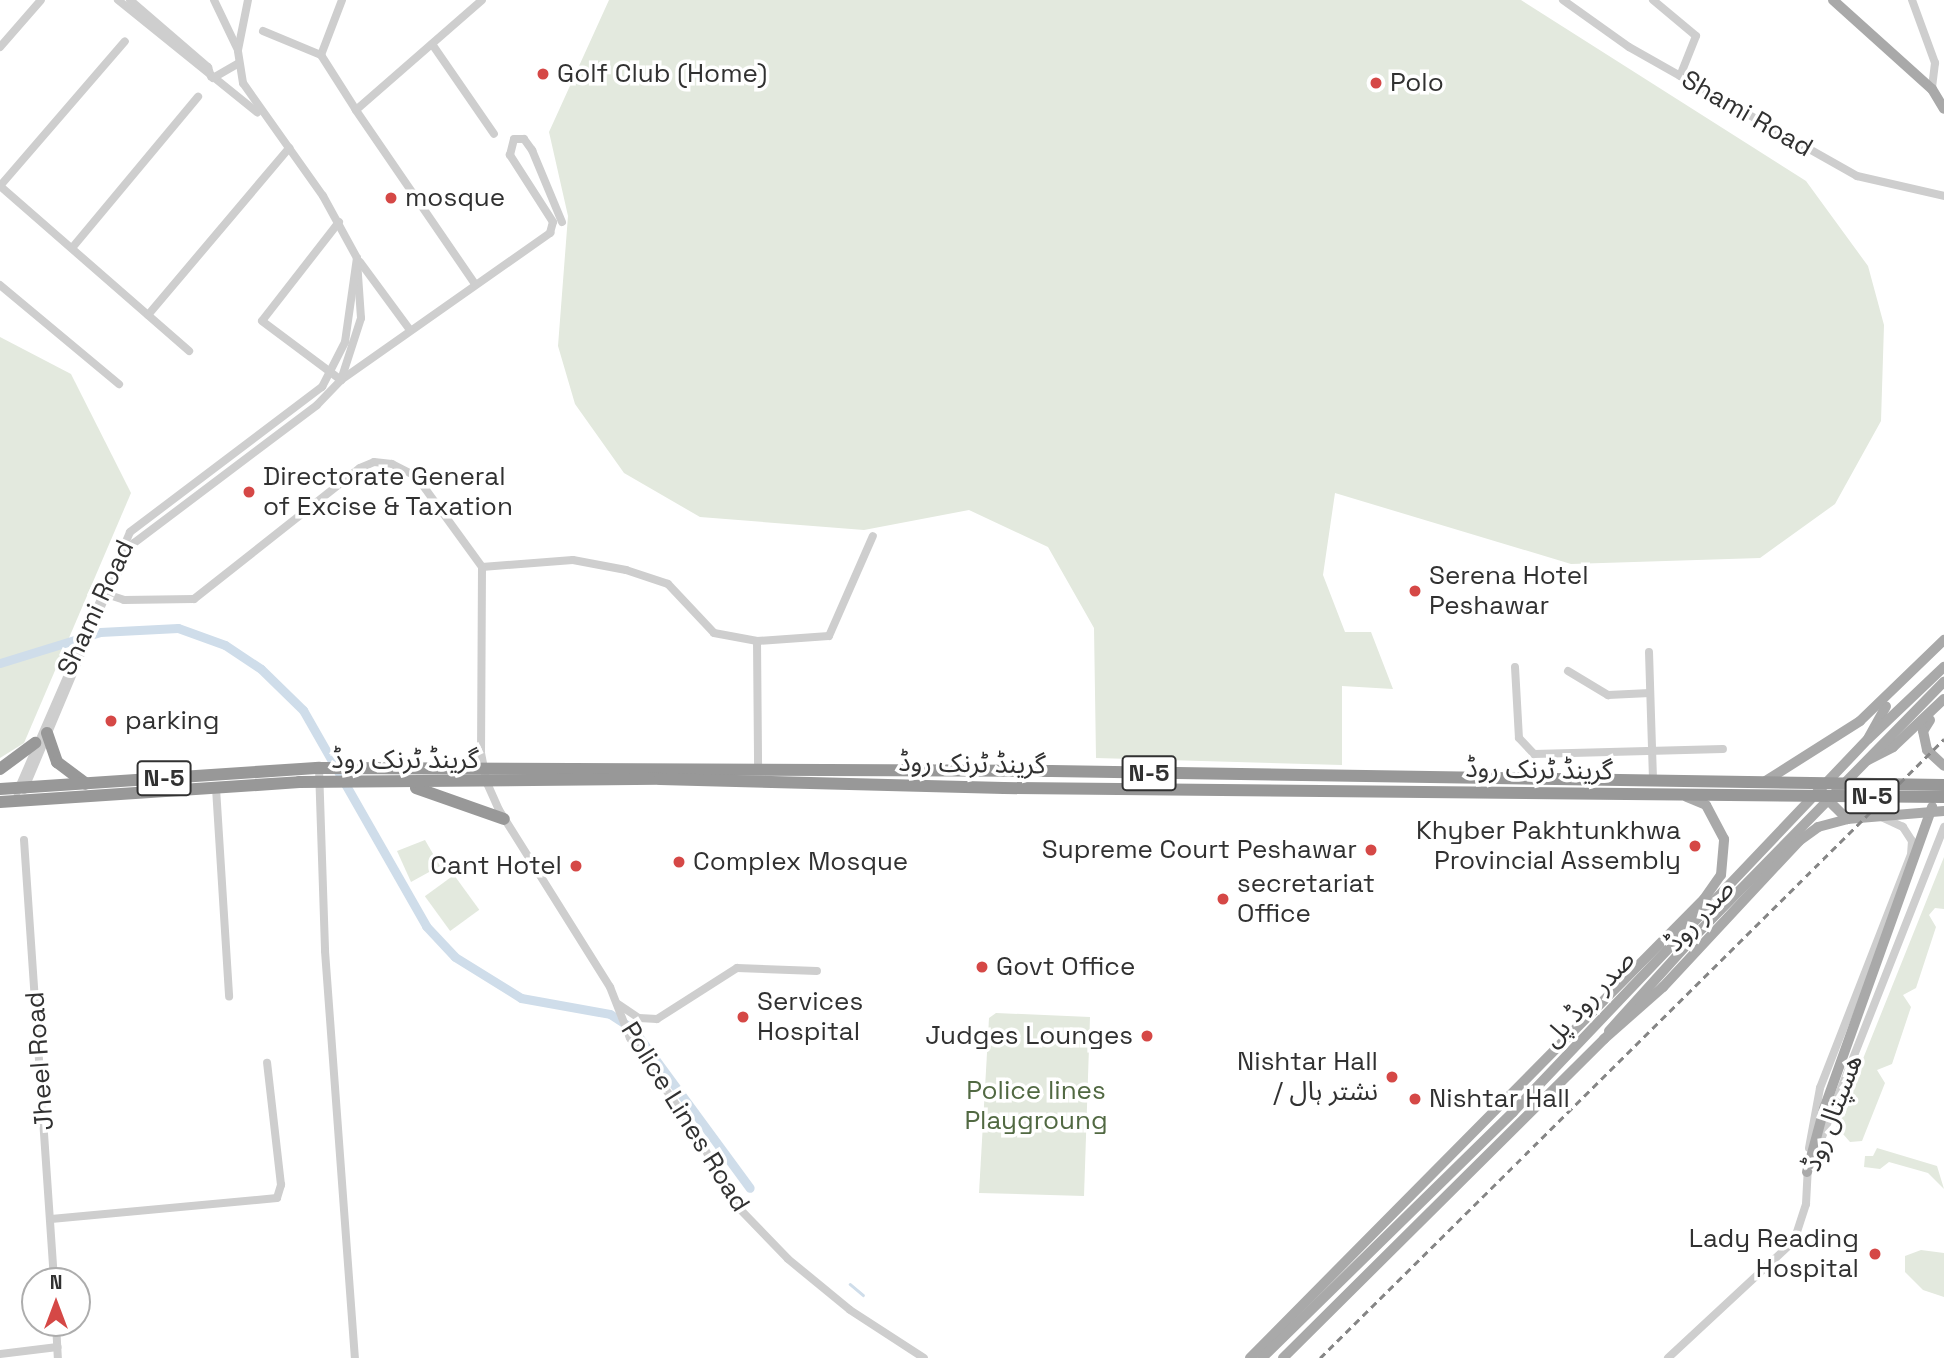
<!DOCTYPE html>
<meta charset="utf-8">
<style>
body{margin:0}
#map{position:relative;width:1944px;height:1358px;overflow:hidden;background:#fff;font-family:"Space Grotesk","Noto Sans Arabic",sans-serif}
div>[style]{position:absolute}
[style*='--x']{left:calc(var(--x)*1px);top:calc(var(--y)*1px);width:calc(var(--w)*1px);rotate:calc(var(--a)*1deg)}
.green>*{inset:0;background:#e3e9de;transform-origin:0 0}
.stream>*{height:2.5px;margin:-1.25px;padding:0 1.25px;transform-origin:1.25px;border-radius:1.25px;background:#cfddea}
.canal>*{height:9px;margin:-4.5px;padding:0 4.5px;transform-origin:4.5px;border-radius:4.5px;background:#cfddea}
.minor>*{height:8px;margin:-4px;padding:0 4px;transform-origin:4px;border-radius:4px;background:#cecece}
.major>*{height:10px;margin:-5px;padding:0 5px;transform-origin:5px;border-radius:5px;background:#a9a9a9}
.highway>*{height:12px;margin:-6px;padding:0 6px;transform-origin:6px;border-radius:6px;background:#989898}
.rail>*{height:2.5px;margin-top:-1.25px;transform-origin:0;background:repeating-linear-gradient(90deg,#868686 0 7px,transparent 0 12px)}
.dots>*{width:19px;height:19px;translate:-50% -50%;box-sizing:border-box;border:4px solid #fff;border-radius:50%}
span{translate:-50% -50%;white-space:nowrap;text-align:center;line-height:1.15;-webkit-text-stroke:7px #fff;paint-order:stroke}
.shield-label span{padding:2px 5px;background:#fff;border:2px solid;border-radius:5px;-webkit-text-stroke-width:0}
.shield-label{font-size:24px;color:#313131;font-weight:700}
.poi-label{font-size:26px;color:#313131}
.left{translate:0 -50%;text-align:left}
.right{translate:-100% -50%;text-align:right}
.street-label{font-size:26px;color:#313131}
.park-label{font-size:26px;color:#516942}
.north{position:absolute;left:21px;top:1267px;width:70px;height:70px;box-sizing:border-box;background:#fff;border:2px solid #adadad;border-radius:50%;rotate:0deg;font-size:19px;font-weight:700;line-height:28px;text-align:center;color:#313131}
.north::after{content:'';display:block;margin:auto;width:24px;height:32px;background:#d54846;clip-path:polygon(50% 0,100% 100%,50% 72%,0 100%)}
</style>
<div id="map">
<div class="green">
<i style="clip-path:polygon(609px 0,1521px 0,1806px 181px,1868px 266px,1884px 325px,1881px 421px,1835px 504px,1760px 558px,1571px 564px,1335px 493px,1323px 575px,1345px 632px,1371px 632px,1393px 689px,1342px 686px,1342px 765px,1096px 758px,1094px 628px,1048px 547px,969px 510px,864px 530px,700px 517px,624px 473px,575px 404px,558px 346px,568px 216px,549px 132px)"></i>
<i style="clip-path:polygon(0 337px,71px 374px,131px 493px,24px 743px,0 758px)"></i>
<i style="clip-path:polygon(425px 840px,440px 866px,411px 882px,397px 851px)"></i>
<i style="clip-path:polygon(1944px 857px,1944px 909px,1935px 908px,1929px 915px,1936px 927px,1916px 988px,1903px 995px,1911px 1007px,1892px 1064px,1877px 1070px,1885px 1083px,1862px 1141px,1850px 1142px,1836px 1126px)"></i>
<i style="left:454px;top:875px;width:43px;height:36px;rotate:54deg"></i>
<i style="clip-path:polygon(996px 1013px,1090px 1017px,1084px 1196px,979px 1193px,989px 1018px)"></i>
<i style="clip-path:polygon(1877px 1148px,1937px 1166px,1944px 1189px,1928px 1173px,1889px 1162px,1880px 1169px,1864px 1167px,1865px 1156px,1873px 1156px)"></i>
<i style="clip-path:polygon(1921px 1250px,1944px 1253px,1944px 1297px,1923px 1290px,1905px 1272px,1905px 1256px)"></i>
</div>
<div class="stream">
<i style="--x:850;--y:1284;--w:17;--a:40"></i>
</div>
<div class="canal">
<i style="--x:0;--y:663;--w:105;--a:-17.2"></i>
<i style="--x:100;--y:632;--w:78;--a:-2.9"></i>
<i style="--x:178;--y:628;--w:50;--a:19.9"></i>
<i style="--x:225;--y:645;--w:43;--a:33.7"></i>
<i style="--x:261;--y:669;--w:59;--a:44.3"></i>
<i style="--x:303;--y:710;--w:249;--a:60.3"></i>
<i style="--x:426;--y:926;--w:42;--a:46.9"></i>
<i style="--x:455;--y:957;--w:78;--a:31.8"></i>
<i style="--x:521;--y:998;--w:90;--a:10.2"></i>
<i style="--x:610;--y:1014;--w:27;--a:33"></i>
<i style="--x:633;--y:1029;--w:197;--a:53.7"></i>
</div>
<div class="minor">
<i style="--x:118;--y:0;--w:179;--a:38.9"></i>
<i style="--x:130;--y:0;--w:103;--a:40.7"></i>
<i style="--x:208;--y:67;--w:10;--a:73"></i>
<i style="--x:214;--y:0;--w:53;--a:64.4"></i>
<i style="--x:342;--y:0;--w:59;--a:110.9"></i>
<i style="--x:321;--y:55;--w:65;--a:57.5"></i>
<i style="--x:1563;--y:0;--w:81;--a:35.5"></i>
<i style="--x:1629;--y:47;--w:262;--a:29.5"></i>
<i style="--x:1857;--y:176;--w:89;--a:12.9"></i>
<i style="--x:1653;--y:0;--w:56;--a:39.9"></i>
<i style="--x:1696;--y:36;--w:43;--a:111.8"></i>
<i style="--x:1912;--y:0;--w:67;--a:69.9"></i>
<i style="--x:1935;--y:63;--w:26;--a:97"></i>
<i style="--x:263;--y:31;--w:63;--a:22.5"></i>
<i style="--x:432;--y:44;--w:109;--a:55.4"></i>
<i style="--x:0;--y:47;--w:62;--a:-48.9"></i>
<i style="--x:213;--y:78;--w:30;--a:-30"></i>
<i style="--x:0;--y:186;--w:251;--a:41.1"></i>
<i style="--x:0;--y:186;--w:191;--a:-49.2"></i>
<i style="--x:339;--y:222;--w:125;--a:127.9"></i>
<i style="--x:262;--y:321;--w:99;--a:36.8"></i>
<i style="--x:341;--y:380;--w:256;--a:-35.1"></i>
<i style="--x:550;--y:233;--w:11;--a:-75"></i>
<i style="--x:553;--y:222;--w:80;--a:-122.7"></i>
<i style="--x:510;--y:155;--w:16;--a:-76"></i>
<i style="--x:514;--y:139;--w:10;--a:0"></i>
<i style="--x:524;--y:139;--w:14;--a:54"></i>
<i style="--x:532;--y:150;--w:78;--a:67.4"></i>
<i style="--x:72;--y:248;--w:197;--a:-50.2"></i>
<i style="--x:360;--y:262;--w:84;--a:53.7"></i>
<i style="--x:475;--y:284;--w:211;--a:-124.4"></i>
<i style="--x:356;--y:110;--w:167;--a:-41.1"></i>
<i style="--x:0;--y:285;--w:155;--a:39.8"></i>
<i style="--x:148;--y:315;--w:219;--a:-49.8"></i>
<i style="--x:482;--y:567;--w:91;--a:-4.4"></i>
<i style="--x:573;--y:560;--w:54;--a:10.7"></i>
<i style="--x:626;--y:570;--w:44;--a:18.4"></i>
<i style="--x:668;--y:584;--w:67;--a:46.8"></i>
<i style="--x:714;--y:633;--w:44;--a:10.5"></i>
<i style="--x:757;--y:641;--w:72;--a:-4"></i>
<i style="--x:829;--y:636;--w:109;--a:-66.3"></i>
<i style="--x:100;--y:592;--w:25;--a:18"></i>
<i style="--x:124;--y:600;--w:70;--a:-0.8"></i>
<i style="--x:194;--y:599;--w:211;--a:-38.3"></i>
<i style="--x:360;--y:468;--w:15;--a:-23"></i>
<i style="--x:374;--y:462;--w:18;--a:6"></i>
<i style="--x:392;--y:464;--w:27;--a:27"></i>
<i style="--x:416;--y:476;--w:112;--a:54"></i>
<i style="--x:482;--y:567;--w:186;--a:90.3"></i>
<i style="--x:481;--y:753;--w:31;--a:79"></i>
<i style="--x:487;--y:783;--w:30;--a:66"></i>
<i style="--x:499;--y:810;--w:209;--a:57.9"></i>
<i style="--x:610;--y:987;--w:55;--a:68.6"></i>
<i style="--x:630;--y:1038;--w:119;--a:55.2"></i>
<i style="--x:698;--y:1136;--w:75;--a:62.1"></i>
<i style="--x:733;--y:1202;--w:79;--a:46"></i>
<i style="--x:788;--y:1259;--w:80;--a:39.4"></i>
<i style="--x:850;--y:1310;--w:88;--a:33"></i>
<i style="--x:757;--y:641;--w:127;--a:89.5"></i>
<i style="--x:1649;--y:652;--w:129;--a:88.2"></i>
<i style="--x:1515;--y:667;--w:71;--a:86.8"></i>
<i style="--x:1519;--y:738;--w:22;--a:47"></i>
<i style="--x:1534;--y:754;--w:189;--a:-1.5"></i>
<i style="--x:1568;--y:671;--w:47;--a:31"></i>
<i style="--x:1608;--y:695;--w:42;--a:-2.7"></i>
<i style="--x:319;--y:768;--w:183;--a:88.1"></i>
<i style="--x:325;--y:951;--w:408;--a:85.8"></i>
<i style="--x:216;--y:788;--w:209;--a:86.4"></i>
<i style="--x:24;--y:790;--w:212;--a:-67.2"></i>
<i style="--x:106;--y:595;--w:59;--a:-61.7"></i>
<i style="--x:134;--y:543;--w:229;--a:-37"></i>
<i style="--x:317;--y:405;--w:35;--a:-46"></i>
<i style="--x:341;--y:380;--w:65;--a:-72.1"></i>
<i style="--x:361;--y:318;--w:57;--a:-94"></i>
<i style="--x:17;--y:792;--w:283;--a:-66.5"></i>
<i style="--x:130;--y:532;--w:241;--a:-37.1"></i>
<i style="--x:322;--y:387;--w:51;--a:-62.9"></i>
<i style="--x:345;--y:342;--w:85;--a:-81.9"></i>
<i style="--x:357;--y:258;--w:71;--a:-118.7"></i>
<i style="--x:323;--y:196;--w:138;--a:-125.3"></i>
<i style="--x:243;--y:83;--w:33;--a:-99"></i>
<i style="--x:238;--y:50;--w:51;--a:-78.7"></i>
<i style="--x:24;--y:840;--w:442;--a:86.1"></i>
<i style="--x:618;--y:1004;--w:25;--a:34"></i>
<i style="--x:639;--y:1018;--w:18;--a:3"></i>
<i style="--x:657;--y:1019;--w:95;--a:-32.5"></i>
<i style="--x:737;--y:968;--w:80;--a:2.1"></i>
<i style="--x:1818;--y:1147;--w:344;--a:-68.5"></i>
<i style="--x:1809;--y:1148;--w:61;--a:-79.6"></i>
<i style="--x:1820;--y:1088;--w:250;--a:-68.7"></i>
<i style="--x:1911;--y:855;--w:14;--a:-86"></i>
<i style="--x:1912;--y:841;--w:17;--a:-123"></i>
<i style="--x:1903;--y:827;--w:23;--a:-155"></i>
<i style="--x:51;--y:1219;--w:227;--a:-5.3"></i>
<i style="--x:277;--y:1198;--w:14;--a:-73"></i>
<i style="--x:281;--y:1185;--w:123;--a:-96.5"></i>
<i style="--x:56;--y:1323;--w:35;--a:87"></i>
<i style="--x:0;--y:1354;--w:58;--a:-6.9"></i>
<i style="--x:1668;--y:1358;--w:172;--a:-42.9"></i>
<i style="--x:1794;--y:1241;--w:39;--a:-72"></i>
<i style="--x:1806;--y:1204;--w:36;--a:-87"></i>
</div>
<div class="major">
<i style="--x:1833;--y:0;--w:133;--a:42"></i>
<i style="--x:1932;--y:89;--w:23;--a:59"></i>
<i style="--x:1930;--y:720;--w:13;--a:122"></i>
<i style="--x:1923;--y:731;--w:19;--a:78"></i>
<i style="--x:1927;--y:750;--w:23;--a:43"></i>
<i style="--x:1869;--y:737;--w:35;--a:-61"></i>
<i style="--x:1868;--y:760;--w:28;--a:-27"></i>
<i style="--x:1893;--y:747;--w:70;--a:-43.3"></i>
<i style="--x:1764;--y:782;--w:114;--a:-32.4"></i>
<i style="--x:1860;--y:721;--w:117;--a:-44"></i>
<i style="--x:1824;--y:796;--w:33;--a:45"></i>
<i style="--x:1609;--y:1031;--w:125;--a:-47.9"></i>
<i style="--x:1693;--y:938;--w:359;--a:-45.6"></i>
<i style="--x:1807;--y:1172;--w:65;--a:-74.9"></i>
<i style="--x:1824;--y:1109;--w:321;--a:-70.3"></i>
<i style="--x:1250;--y:1358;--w:646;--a:-45.31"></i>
<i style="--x:1704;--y:899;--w:29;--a:-55"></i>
<i style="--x:1721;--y:875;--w:36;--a:-85"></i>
<i style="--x:1724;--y:839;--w:38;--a:-118"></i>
<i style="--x:1706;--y:805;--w:21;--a:-157"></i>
<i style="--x:1262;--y:1358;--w:351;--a:-44.4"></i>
<i style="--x:1513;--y:1112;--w:515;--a:-46.42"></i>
<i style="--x:1868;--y:739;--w:105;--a:-43.5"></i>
<i style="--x:1283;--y:1358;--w:453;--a:-44.8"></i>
<i style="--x:1604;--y:1039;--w:79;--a:-41.4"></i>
<i style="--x:1663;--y:987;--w:200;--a:-47"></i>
<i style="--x:1799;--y:841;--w:24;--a:-36"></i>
<i style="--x:1818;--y:827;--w:30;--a:-15"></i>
<i style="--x:1847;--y:819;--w:97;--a:-4.7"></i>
</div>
<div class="highway">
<i style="--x:47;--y:733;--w:31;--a:71"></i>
<i style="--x:57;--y:762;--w:36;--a:37"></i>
<i style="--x:0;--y:769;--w:44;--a:-36.6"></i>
<i style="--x:416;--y:788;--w:93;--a:19.4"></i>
<i style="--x:0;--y:789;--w:320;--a:-3.8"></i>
<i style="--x:319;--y:768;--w:732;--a:0.23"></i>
<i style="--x:1051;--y:771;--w:893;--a:0.9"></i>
<i style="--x:0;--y:802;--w:300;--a:-3.8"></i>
<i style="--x:299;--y:782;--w:361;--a:-0.5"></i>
<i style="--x:660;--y:779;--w:344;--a:1.5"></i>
<i style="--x:1004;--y:788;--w:940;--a:0.55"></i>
</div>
<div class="rail">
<i style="--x:1320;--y:1358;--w:879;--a:-44.77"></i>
</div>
<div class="dots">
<i style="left:543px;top:74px;background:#d54846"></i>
<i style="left:1376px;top:83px;background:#d54846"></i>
<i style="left:391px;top:198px;background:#d54846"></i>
<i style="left:249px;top:492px;background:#d54846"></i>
<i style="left:1415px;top:591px;background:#d54846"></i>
<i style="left:111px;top:721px;background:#d54846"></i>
<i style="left:1695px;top:846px;background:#d54846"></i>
<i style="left:1371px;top:850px;background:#d54846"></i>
<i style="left:679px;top:862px;background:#d54846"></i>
<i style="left:576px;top:866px;background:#d54846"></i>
<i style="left:1223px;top:899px;background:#d54846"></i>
<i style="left:982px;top:967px;background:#d54846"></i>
<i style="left:743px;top:1017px;background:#d54846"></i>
<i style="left:1147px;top:1036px;background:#d54846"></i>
<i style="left:1392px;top:1077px;background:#d54846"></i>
<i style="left:1415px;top:1099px;background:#d54846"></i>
<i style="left:1875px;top:1254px;background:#d54846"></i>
</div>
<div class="shield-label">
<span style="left:1149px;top:773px">N-5</span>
<span style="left:164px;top:778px">N-5</span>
<span style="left:1872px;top:796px">N-5</span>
</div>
<div class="poi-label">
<span class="left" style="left:557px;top:74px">Golf Club (Home)</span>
<span class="left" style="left:1390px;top:83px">Polo</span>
<span class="left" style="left:405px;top:198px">mosque</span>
<span class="left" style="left:263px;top:492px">Directorate General<br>of Excise &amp; Taxation</span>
<span class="left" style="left:1429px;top:591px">Serena Hotel<br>Peshawar</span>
<span class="left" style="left:125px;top:721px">parking</span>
<span class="right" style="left:1681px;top:846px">Khyber Pakhtunkhwa<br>Provincial Assembly</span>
<span class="right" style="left:1357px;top:850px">Supreme Court Peshawar</span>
<span class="left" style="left:693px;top:862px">Complex Mosque</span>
<span class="right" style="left:562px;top:866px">Cant Hotel</span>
<span class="left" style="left:1237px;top:899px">secretariat<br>Office</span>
<span class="left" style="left:996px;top:967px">Govt Office</span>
<span class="left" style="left:757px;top:1017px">Services<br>Hospital</span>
<span class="right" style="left:1133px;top:1036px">Judges Lounges</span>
<span class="right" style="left:1378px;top:1077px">Nishtar Hall<br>/ نشتر ہال</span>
<span class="left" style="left:1429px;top:1099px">Nishtar Hall</span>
<span class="right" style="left:1859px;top:1254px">Lady Reading<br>Hospital</span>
</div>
<div class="street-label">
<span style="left:1747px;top:114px;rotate:30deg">Shami Road</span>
<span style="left:96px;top:608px;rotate:-65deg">Shami Road</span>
<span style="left:405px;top:760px">گرینڈ ٹرنک روڈ</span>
<span style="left:972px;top:764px;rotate:1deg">گرینڈ ٹرنک روڈ</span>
<span style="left:1539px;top:770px;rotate:1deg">گرینڈ ٹرنک روڈ</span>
<span style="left:1700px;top:916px;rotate:-47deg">صدر روڈ</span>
<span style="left:1589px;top:999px;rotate:-47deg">صدر روڈ پل</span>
<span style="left:40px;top:1061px;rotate:-94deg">Jheel Road</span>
<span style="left:1833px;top:1113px;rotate:-69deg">ھسپتال روڈ</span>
<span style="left:685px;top:1117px;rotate:58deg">Police Lines Road</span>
</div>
<div class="park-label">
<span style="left:1036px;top:1106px">Police lines<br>Playgroung</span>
</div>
<div class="north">N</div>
</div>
